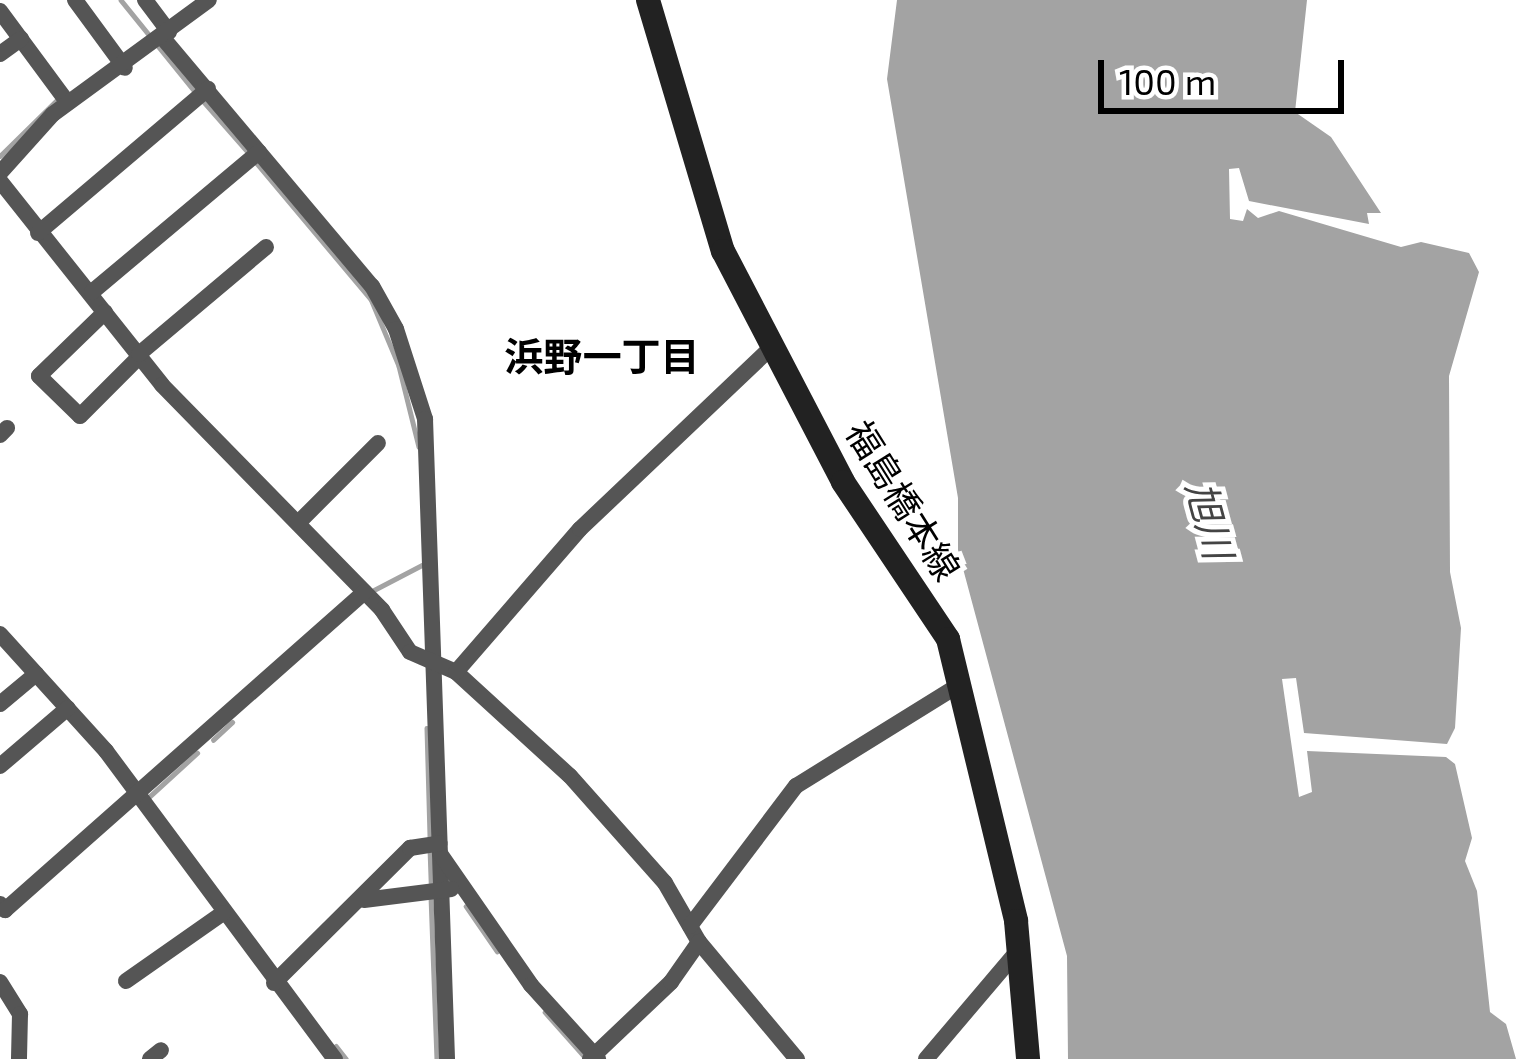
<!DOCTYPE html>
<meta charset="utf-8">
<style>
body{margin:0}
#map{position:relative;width:1524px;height:1059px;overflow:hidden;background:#fff;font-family:"Exo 2","Noto Sans JP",sans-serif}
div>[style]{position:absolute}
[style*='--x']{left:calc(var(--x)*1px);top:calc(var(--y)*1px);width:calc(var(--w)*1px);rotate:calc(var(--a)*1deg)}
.water>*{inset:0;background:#a3a3a3}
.stream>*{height:4.5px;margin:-2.25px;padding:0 2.25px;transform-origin:2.25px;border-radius:2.25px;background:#a3a3a3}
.street>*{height:16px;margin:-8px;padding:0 8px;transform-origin:8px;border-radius:8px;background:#555}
.secondary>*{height:24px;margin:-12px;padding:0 12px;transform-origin:12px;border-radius:12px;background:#222}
span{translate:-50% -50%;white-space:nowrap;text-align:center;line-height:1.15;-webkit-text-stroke:10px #fff;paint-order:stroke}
.street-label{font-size:36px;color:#000}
.neighbourhood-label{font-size:39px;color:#000;font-weight:700}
.water-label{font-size:39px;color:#444;font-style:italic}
.scale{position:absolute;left:1098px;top:60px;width:246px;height:54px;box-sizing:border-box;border:6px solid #000;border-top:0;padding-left:15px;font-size:36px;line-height:42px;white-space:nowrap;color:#000;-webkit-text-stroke:9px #fff;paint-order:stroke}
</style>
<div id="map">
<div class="water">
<i style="clip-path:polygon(897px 0,1307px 0,1295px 112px,1331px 137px,1381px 213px,1367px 213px,1369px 224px,1249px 201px,1239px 168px,1229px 169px,1230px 219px,1243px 221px,1247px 209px,1258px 218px,1279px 211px,1401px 247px,1421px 242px,1469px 253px,1479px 272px,1449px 376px,1450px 572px,1461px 628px,1455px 728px,1447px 744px,1304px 733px,1296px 678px,1282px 679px,1299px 797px,1312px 792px,1307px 751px,1446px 757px,1455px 764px,1472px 838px,1465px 861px,1477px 891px,1490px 1012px,1506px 1024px,1516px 1059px,1068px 1059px,1067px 956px,958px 550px,958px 498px,887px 79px)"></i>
</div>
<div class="stream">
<i style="--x:121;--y:0;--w:121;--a:51"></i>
<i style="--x:204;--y:102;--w:67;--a:48.7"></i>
<i style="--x:0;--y:156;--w:83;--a:-44.5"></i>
<i style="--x:255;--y:161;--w:180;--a:50"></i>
<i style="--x:371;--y:299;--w:73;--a:67.3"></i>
<i style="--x:399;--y:366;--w:83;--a:76.1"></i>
<i style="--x:372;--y:591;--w:59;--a:-27.4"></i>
<i style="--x:427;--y:728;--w:109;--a:88.4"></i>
<i style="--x:213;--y:740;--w:26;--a:-43"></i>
<i style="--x:149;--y:797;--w:65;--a:-42.5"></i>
<i style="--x:430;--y:848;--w:37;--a:88"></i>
<i style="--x:431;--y:896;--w:163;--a:87.9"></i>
<i style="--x:466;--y:906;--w:55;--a:55.4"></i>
<i style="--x:545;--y:1012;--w:60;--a:48.4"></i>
<i style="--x:336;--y:1046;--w:16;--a:52"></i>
</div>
<div class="street">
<i style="--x:75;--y:0;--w:84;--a:53.7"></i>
<i style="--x:145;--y:0;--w:40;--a:53"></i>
<i style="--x:0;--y:11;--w:114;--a:53.5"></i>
<i style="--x:162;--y:37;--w:326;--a:49.9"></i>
<i style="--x:372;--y:286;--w:49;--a:60.8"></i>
<i style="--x:396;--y:329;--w:95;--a:72.1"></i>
<i style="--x:425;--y:419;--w:640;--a:88.03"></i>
<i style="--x:0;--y:54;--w:26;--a:-36"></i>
<i style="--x:0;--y:173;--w:79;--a:-48.1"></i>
<i style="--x:53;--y:114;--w:193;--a:-36.2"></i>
<i style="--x:0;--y:181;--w:260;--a:51.5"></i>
<i style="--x:162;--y:385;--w:315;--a:45.6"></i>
<i style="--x:382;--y:610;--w:50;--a:56.3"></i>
<i style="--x:410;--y:652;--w:50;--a:23.5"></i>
<i style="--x:456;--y:672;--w:154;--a:42.4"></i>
<i style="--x:570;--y:776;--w:143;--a:48.4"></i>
<i style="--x:665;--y:883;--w:68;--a:60"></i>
<i style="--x:699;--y:942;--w:153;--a:50.1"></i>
<i style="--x:38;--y:233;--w:223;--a:-40.3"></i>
<i style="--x:92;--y:292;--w:218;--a:-40"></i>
<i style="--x:105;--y:312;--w:92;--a:135.9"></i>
<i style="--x:39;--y:376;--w:57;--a:44.3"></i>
<i style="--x:80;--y:416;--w:85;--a:-45"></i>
<i style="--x:139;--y:354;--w:166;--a:-40.1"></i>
<i style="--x:0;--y:435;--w:10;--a:-45"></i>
<i style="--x:298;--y:523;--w:113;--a:-45"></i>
<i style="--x:0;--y:634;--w:158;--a:47.8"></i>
<i style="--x:106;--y:751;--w:384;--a:53.4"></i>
<i style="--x:456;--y:672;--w:189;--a:-49.1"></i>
<i style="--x:580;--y:529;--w:267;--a:-43.5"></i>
<i style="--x:0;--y:704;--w:47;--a:-39.8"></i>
<i style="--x:0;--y:766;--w:89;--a:-40.5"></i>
<i style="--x:441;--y:855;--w:158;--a:55.3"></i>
<i style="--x:531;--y:985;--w:100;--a:47.8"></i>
<i style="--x:364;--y:900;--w:88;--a:-7.2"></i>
<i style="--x:0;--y:904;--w:8;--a:50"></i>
<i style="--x:5;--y:910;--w:480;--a:-41.5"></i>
<i style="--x:690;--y:926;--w:176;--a:-52.9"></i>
<i style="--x:796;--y:786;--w:195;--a:-31.8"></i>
<i style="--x:126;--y:981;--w:118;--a:-35"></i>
<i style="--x:0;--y:982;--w:38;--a:58"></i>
<i style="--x:20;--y:1014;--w:45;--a:91.3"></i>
<i style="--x:274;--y:983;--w:192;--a:-44.8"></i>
<i style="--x:410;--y:848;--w:30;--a:-9"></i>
<i style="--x:150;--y:1059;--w:14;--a:-39"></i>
<i style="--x:590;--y:1059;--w:112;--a:-43.5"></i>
<i style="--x:671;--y:982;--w:49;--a:-55"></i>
<i style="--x:926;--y:1059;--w:145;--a:-49.7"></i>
</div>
<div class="secondary">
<i style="--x:648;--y:0;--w:262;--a:73.4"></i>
<i style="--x:723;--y:251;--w:260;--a:62.5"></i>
<i style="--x:843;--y:482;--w:189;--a:56.2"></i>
<i style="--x:948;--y:639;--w:290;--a:76.4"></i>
<i style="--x:1016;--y:921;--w:139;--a:85"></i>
</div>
<div class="street-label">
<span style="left:904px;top:500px;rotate:58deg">福島橋本線</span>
</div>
<div class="neighbourhood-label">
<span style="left:602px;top:356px">浜野一丁目</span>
</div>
<div class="water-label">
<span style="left:1210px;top:520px;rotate:75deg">旭川</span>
</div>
<div class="scale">100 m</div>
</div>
